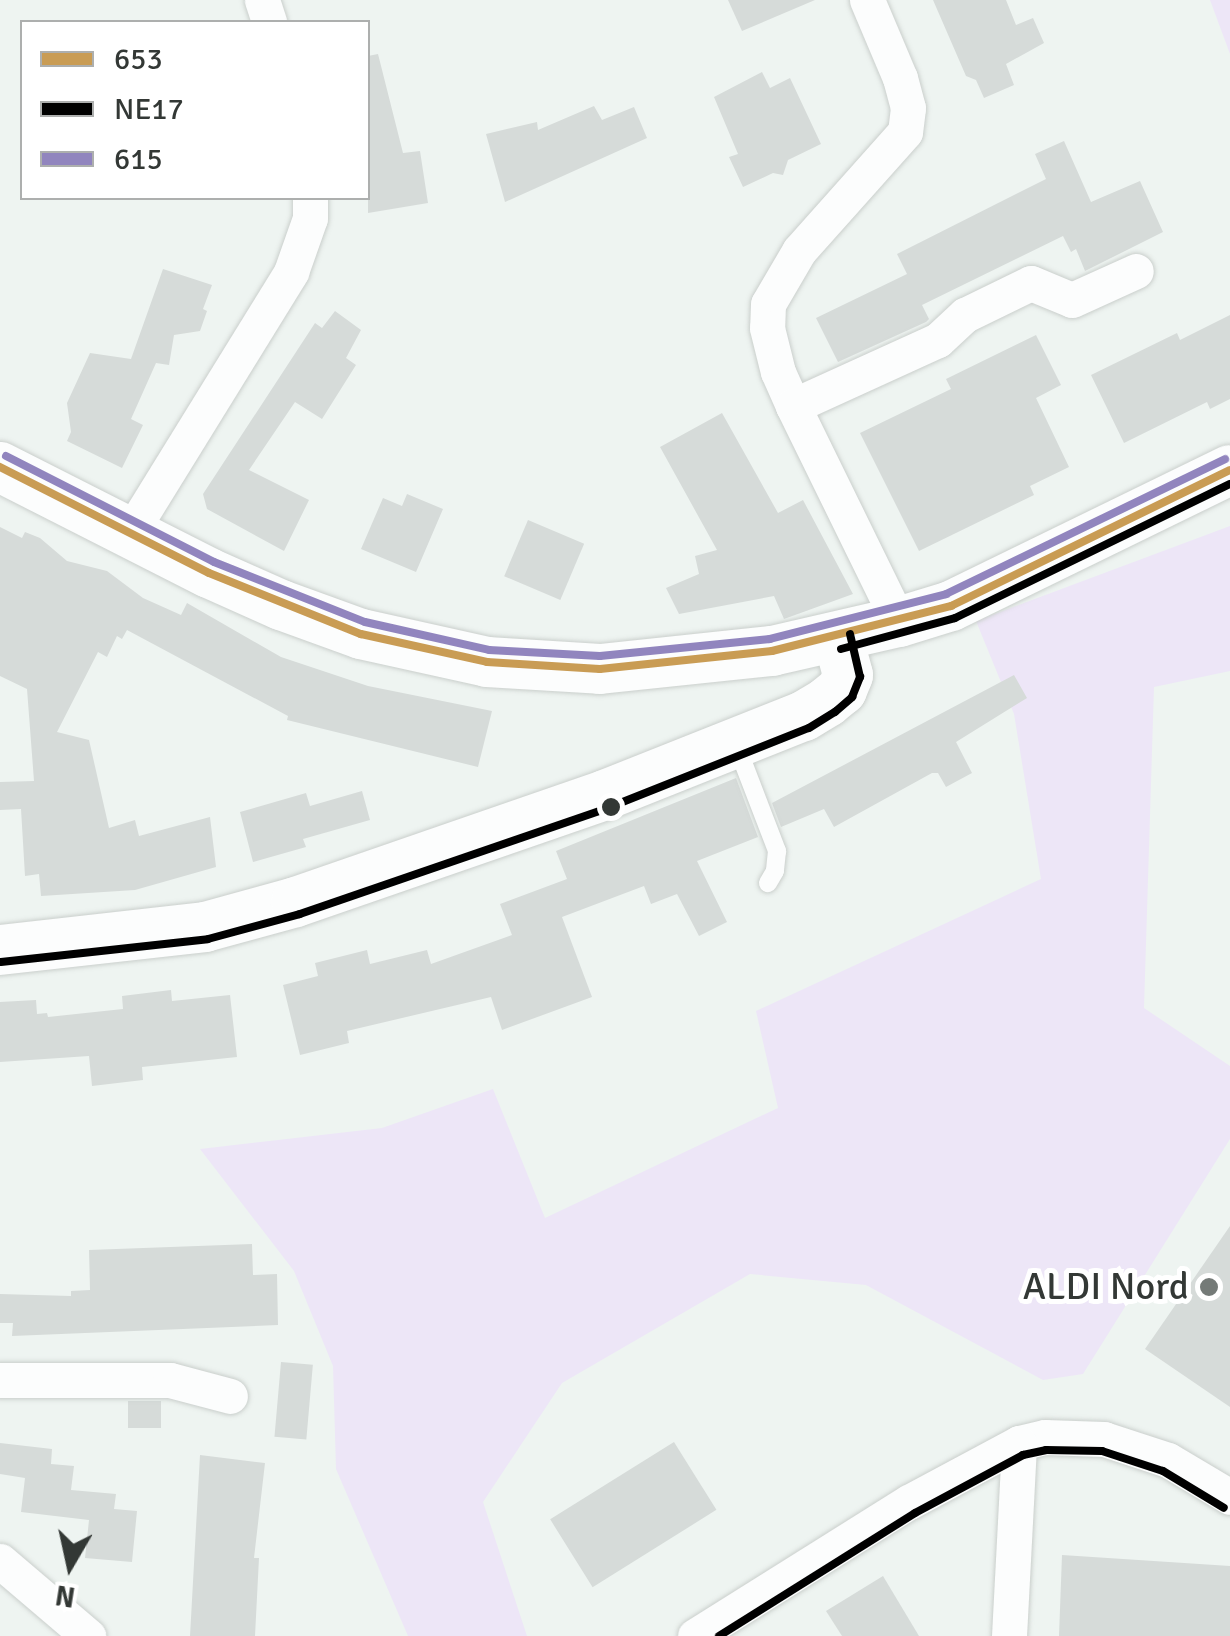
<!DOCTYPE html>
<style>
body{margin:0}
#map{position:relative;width:1230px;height:1636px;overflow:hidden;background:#eef4f1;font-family:Signika,sans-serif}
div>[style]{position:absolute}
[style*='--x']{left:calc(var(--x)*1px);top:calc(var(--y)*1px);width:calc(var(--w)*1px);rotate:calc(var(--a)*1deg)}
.green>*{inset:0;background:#ede6f7}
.building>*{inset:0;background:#d6dbd9;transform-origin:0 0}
.roads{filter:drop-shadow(0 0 2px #cacfcc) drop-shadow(0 0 2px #cacfcc)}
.service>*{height:18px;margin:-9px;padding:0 9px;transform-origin:9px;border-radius:9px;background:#fcfdfd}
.minor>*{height:35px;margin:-17.5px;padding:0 17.5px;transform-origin:17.5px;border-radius:17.5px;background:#fcfdfd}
.secondary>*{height:50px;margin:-25px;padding:0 25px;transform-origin:25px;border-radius:25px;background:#fcfdfd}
.bus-1>*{height:8px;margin:-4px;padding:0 4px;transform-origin:4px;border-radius:4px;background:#c99c54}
.bus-2>*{height:8px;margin:-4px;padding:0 4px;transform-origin:4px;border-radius:4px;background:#000}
.bus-3>*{height:8px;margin:-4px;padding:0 4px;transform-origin:4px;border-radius:4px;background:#9185be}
.dots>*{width:28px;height:28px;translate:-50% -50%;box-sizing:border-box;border:5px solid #fff;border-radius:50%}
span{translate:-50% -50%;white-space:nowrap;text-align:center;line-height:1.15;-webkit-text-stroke:10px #fff;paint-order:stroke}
.poi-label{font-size:38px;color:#333835}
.right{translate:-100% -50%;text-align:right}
.legend{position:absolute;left:20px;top:20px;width:350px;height:180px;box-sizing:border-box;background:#fff;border:2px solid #adafae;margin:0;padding:12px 18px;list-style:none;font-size:30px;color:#333835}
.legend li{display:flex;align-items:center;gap:20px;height:50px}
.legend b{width:50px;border:2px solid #adafae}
.north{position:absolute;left:20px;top:1516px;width:100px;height:100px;-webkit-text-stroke:8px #fff;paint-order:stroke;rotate:189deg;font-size:28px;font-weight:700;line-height:40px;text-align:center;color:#333835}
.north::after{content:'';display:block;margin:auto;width:35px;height:45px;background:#333835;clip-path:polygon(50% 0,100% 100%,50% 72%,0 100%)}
</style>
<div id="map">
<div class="green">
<i style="clip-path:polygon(1210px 0,1230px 0,1230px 54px)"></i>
<i style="clip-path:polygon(1230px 526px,1230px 671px,1154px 687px,1144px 1008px,1230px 1066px,1230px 1139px,1083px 1374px,1043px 1380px,866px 1285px,750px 1274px,562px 1383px,483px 1502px,527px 1636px,408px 1636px,336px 1469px,333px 1366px,294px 1271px,200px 1149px,382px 1128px,493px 1089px,545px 1218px,778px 1108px,756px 1011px,1041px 879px,1014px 714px,976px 621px)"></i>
</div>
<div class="building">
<i style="clip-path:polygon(728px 0,815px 0,742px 31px)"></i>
<i style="clip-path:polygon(933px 0,1006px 0,1016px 25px,1033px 18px,1044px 43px,1006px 64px,1014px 85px,984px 98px,976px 80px,966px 76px)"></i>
<i style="clip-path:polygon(378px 54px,403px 153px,420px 151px,428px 203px,368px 213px,368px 56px)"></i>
<i style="clip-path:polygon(762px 72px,770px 88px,790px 78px,821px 144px,788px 160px,783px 175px,773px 173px,743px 187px,729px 157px,738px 154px,714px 97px)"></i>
<i style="clip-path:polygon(594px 106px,602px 120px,634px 107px,647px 138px,505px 202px,486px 134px,537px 122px,538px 130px)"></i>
<i style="clip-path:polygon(1064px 141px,1091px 202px,1140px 181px,1163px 232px,1085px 271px,1076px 249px,1071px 252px,1063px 236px,922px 305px,929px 319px,926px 322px,838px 362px,816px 318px,907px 274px,897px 254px,1046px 179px,1035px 154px)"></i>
<i style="clip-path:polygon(163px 269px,212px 285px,203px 309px,207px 311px,200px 331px,174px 335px,169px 365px,156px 363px,131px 419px,143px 425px,122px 468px,67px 441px,71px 432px,67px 403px,90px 353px,131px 359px)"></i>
<i style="clip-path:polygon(335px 311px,361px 330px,346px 358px,356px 365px,322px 419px,295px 402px,249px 470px,309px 500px,284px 551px,207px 509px,203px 494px,315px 323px,322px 328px)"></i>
<i style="clip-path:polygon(1230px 315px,1230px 399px,1210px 409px,1207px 402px,1124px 443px,1091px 375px,1177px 333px,1180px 340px)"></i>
<i style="clip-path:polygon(1036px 335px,1061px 385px,1036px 398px,1069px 467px,1030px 486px,1034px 495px,919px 551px,860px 433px,951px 389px,946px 379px)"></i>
<i style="clip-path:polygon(722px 413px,778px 513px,803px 500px,853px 594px,784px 619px,774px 596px,679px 614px,666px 588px,699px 574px,695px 556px,717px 550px,660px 447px)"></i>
<i style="clip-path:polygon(407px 494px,443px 509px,416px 572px,361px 549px,383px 498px,402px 506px)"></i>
<i style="left:528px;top:520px;width:61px;height:61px;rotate:23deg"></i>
<i style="clip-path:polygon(0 527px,22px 538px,25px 532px,40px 538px,67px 561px,107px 571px,143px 598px,181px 615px,187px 603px,281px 657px,368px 686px,492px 711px,478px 767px,287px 720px,288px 716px,127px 630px,122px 639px,117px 636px,107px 657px,98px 652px,57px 732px,89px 740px,109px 828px,135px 820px,139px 836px,210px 817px,216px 867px,135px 890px,41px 896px,39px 874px,25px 876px,21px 809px,0 810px,0 782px,34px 781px,27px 689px,0 676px)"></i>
<i style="clip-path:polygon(1014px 675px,1027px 698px,956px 742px,972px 773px,946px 787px,938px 773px,932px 773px,834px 827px,824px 809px,781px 827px,772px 803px)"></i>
<i style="clip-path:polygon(736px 778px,758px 837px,697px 861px,727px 922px,699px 936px,677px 894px,651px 904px,644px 886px,562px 917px,592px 997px,502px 1030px,491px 997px,347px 1031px,349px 1043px,300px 1055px,283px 985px,318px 976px,315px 963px,367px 950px,370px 964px,427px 950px,431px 964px,512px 935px,500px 904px,567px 879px,556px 851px)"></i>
<i style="clip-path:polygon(362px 791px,370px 820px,303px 839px,306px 847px,253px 862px,240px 812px,306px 793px,310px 806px)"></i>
<i style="clip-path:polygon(171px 990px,172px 1001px,230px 995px,237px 1057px,142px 1067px,143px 1080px,92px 1086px,89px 1056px,0 1062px,0 1002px,36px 1000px,37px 1014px,47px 1013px,48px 1017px,123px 1009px,122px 996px)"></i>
<i style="clip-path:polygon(1230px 1226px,1230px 1407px,1145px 1349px)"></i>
<i style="clip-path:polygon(252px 1244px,253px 1275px,277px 1274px,278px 1325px,12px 1336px,13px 1323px,0 1323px,0 1294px,71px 1296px,71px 1291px,90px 1290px,89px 1250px)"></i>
<i style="left:281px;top:1362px;width:32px;height:75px;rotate:5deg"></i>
<i style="left:128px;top:1401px;width:33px;height:27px"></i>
<i style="left:674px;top:1442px;width:80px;height:146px;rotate:58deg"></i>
<i style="clip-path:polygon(0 1443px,52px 1449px,51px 1464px,74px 1466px,71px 1490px,116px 1494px,114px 1509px,137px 1511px,132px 1562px,85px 1558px,89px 1520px,21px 1512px,25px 1478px,0 1474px)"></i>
<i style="clip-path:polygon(200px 1455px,265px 1463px,254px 1558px,259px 1558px,255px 1636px,190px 1636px)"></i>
<i style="clip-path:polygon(1062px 1555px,1230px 1566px,1230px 1636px,1059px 1636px)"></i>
<i style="clip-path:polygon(883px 1576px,919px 1636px,842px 1636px,826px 1611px)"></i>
</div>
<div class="roads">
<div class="service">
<i style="--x:736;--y:744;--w:115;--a:69"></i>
<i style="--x:777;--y:851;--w:20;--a:96"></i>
<i style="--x:775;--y:871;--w:14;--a:120"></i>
</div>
<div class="minor">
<i style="--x:262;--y:0;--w:23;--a:72"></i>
<i style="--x:867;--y:0;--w:85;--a:67.1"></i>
<i style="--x:900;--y:78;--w:31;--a:75"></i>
<i style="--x:908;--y:108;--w:24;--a:97"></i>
<i style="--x:905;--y:132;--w:159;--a:131.7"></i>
<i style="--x:799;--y:251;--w:61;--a:120.3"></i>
<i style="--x:768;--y:304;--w:24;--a:92"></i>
<i style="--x:767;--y:328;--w:45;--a:76"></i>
<i style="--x:778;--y:372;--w:37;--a:66"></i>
<i style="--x:793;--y:406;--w:241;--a:63.9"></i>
<i style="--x:793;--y:406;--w:159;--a:-24.5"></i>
<i style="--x:938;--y:340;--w:37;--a:-43"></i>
<i style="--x:965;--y:315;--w:73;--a:-25.9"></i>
<i style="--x:1031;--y:283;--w:44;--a:22.5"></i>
<i style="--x:1072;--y:300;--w:70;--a:-24.4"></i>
<i style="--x:130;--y:533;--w:307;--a:-58.3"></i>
<i style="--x:291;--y:272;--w:57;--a:-70.6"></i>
<i style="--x:310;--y:218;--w:20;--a:-90"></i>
<i style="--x:0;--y:1380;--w:170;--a:0"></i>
<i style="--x:170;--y:1380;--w:62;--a:14.9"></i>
<i style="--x:0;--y:1561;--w:116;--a:40.4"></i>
<i style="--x:695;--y:1636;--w:252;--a:-32.1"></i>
<i style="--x:909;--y:1502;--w:125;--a:-28.2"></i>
<i style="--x:1019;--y:1443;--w:27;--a:-13"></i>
<i style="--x:1045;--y:1437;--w:59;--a:1.9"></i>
<i style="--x:1104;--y:1439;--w:67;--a:18.2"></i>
<i style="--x:1168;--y:1460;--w:72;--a:30.8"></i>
<i style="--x:1009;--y:1636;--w:193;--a:-87"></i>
</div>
<div class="secondary">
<i style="--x:0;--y:467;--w:234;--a:26.9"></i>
<i style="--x:209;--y:573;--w:79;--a:24"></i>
<i style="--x:281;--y:605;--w:85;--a:19.9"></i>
<i style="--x:361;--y:634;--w:129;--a:12.5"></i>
<i style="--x:487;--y:662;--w:113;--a:3.5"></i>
<i style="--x:600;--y:669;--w:173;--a:-6"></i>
<i style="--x:772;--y:651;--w:130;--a:-12.9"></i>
<i style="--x:899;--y:622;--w:54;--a:-17.1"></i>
<i style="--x:951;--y:606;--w:310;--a:-26"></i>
<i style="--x:0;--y:950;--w:206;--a:-6.4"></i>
<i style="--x:205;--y:927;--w:94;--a:-15.4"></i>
<i style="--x:296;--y:902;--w:327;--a:-19.1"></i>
<i style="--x:605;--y:795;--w:214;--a:-21.7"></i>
<i style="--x:804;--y:716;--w:27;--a:-31"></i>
<i style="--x:827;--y:702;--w:19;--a:-39"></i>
<i style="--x:842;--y:690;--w:16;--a:-68"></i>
<i style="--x:848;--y:675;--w:39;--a:-105"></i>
</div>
</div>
<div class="bus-1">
<i style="--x:0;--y:467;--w:234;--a:26.9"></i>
<i style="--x:209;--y:573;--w:164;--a:21.9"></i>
<i style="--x:361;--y:634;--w:129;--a:12.5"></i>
<i style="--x:487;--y:662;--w:113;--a:3.5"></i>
<i style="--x:600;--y:669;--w:173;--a:-6"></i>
<i style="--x:772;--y:651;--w:185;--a:-14.1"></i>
<i style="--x:951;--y:606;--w:310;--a:-26"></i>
</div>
<div class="bus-2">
<i style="--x:841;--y:649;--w:118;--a:-15.2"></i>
<i style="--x:955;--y:618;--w:306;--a:-26"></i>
<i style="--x:1;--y:962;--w:208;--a:-6.3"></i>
<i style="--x:208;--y:939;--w:95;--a:-15.2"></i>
<i style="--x:300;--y:914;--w:328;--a:-19"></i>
<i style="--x:610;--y:807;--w:214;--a:-21.7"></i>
<i style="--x:809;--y:728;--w:31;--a:-32"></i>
<i style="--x:835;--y:712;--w:23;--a:-41"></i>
<i style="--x:852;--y:697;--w:22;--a:-68"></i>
<i style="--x:860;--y:677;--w:44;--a:-103.1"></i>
<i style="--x:719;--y:1636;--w:231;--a:-32.1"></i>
<i style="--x:915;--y:1513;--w:123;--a:-28.2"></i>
<i style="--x:1023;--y:1455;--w:24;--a:-12"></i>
<i style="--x:1046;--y:1450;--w:56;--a:1"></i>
<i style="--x:1102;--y:1451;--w:64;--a:18.2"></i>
<i style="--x:1163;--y:1471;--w:71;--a:31.2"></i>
</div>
<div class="bus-3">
<i style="--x:6;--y:456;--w:233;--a:27"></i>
<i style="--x:214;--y:562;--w:162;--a:21.7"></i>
<i style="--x:365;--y:622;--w:127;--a:12.7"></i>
<i style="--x:489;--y:650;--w:111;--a:3.1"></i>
<i style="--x:600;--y:656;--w:171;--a:-5.7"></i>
<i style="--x:770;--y:639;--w:182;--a:-14.3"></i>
<i style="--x:946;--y:594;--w:310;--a:-25.8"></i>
</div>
<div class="dots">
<i style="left:611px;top:807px;background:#333835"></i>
<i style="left:1209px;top:1287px;background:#747a77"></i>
</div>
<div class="poi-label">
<span class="right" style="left:1189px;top:1287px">ALDI Nord</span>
</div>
<ul class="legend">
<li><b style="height:12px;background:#c99c54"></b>653</li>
<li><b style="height:12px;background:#000"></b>NE17</li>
<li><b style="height:12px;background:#9185be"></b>615</li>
</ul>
<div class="north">N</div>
</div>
